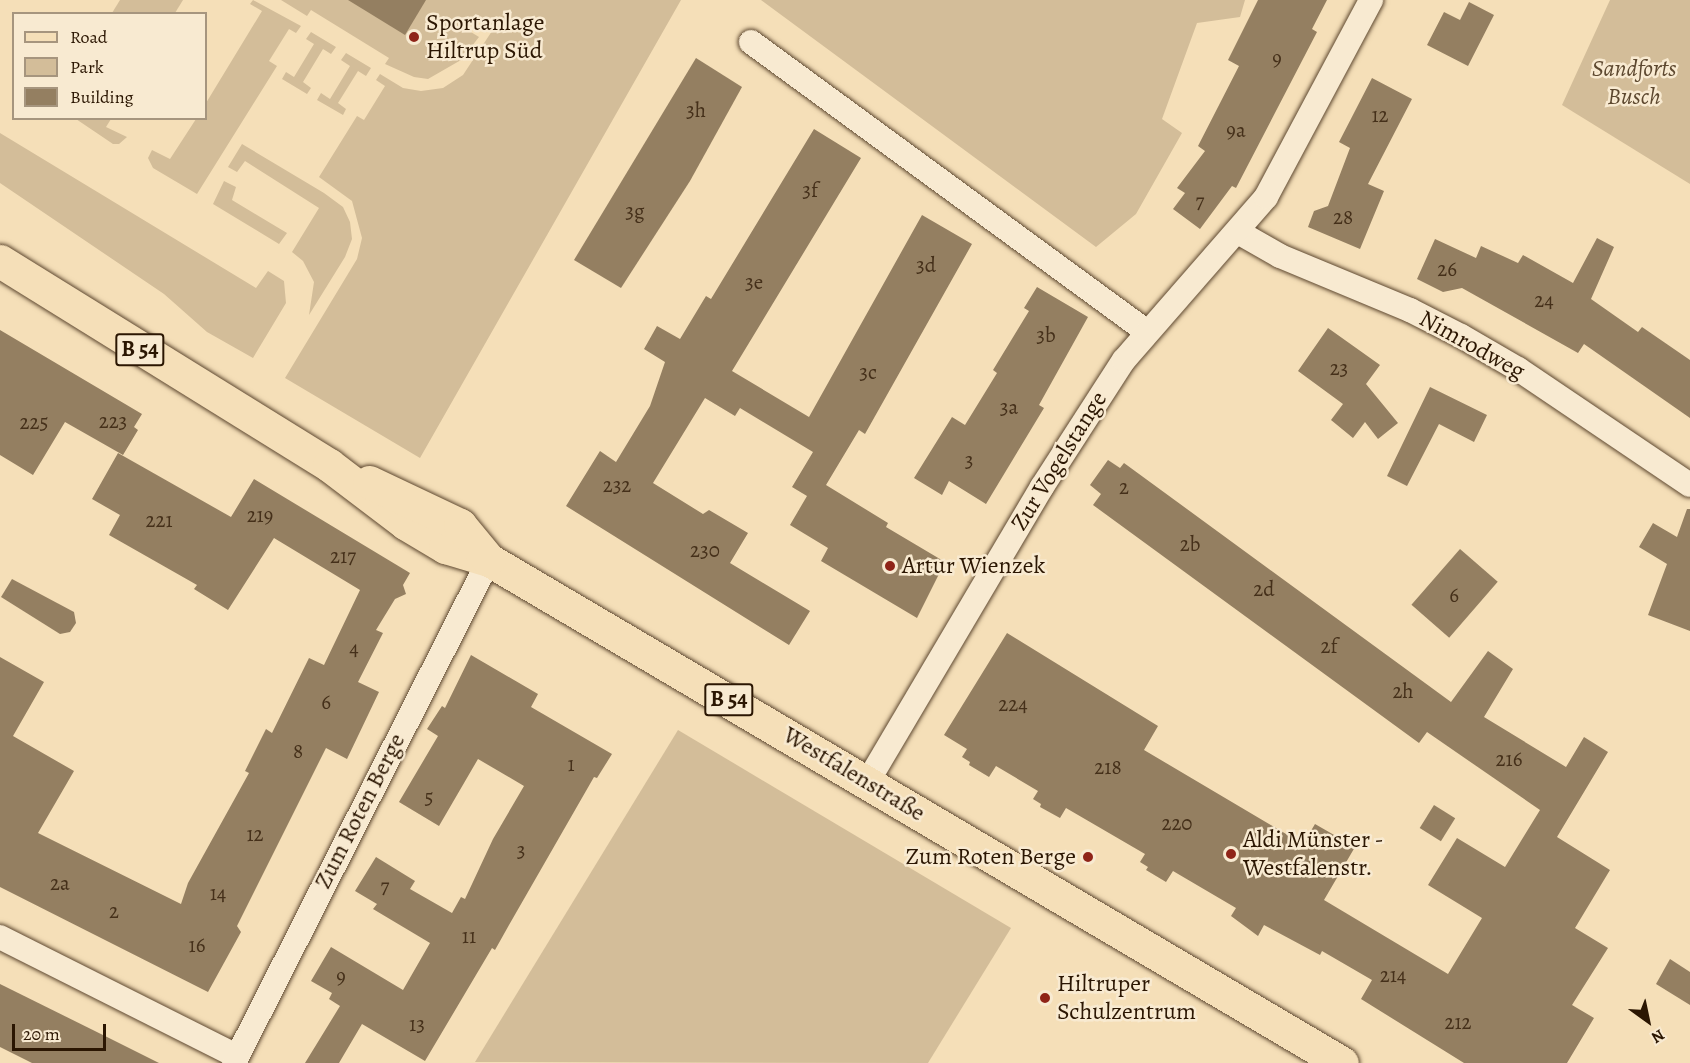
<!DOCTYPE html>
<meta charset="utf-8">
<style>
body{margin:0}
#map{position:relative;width:1690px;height:1063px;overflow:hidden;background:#f5dfb8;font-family:Alegreya,serif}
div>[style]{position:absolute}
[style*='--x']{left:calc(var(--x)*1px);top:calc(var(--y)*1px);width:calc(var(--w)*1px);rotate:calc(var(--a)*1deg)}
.green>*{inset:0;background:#d3bd99}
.building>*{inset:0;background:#947f61;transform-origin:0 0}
.roads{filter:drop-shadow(0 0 2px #5e4830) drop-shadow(0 0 2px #5e4830)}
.street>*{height:24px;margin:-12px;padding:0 12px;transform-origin:12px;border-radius:12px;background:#f8ead1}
.primary>*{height:33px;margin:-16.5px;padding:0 16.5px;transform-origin:16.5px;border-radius:16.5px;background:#f5dfb8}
.dots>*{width:16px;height:16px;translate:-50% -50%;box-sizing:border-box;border:3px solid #f8ead1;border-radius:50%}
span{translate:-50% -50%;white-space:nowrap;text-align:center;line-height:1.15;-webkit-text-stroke:5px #f8ead1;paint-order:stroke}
.number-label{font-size:21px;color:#45301a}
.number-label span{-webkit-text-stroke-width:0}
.shield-label span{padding:2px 4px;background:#f8ead1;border:2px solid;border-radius:4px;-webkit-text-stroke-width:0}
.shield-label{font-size:22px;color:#2b1602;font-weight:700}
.poi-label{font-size:24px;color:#2b1602}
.left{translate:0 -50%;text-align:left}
.right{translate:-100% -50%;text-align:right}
.park-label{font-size:24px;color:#5d482f;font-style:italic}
.street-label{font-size:24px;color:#2b1602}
.legend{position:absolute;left:12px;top:12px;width:195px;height:108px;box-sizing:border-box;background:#f8ead1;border:2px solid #a6957e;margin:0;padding:8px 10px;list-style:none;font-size:18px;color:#2b1602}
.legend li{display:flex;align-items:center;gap:12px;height:30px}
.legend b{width:30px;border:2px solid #a6957e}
.north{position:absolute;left:1618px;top:991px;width:60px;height:60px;-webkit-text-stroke:4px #f8ead1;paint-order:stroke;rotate:147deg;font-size:16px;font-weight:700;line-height:24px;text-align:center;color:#2b1602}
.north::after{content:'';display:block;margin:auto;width:21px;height:27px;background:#2b1602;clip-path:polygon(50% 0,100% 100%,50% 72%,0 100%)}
.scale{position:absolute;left:12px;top:1024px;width:94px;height:27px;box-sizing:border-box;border:3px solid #2b1602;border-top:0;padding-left:8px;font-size:18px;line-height:21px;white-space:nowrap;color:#2b1602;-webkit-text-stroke:4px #f8ead1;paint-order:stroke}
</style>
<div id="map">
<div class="green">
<i style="clip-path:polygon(120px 0,183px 0,175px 13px,112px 13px)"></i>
<i style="clip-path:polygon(253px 0,301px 26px,296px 33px,289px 29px,269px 61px,277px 66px,197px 194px,153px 168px,148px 158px,152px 150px,170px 159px,196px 119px,206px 118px,206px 103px,262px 11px,250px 4px)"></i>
<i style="clip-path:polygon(281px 0,681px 0,420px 458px,285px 378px,357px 259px,362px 238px,352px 201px,319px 177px,357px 116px,364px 120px,385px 86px,376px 80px,380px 74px,403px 88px,421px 91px,443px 88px,463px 75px,494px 28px,474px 17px,466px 29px,479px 37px,461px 60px,428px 79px,414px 77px,385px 64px,389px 58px,311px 10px,307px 16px)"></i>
<i style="clip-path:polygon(761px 0,1245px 0,1240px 17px,1197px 23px,1162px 119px,1182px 133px,1136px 214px,1096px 247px)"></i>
<i style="clip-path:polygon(1610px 0,1690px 0,1690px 184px,1562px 105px)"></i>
<i style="clip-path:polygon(311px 32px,336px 47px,331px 54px,323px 49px,303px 82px,311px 88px,307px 94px,282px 79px,286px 72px,294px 77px,314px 44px,306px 39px)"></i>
<i style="clip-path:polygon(346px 53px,371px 68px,366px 76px,358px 71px,338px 103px,346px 109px,343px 115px,317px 100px,321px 93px,330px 99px,350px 66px,341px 60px)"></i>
<i style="clip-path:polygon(76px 119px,111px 119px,106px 127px,127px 137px,119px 144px,113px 144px)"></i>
<i style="clip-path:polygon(0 133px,256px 288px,268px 271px,284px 281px,286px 303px,253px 358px,207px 332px,164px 294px,0 183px)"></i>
<i style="clip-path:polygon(242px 144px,324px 193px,343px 207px,350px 222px,352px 239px,345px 257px,309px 315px,314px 282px,303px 261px,292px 252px,319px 208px,245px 161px,237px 172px,228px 167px)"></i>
<i style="clip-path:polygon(224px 181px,236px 187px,232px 200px,287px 233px,279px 244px,213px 204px)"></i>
<i style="clip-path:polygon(678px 730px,1011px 928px,928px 1063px,475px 1062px)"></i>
</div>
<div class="building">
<i style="clip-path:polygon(348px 0,426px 0,405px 35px)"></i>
<i style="clip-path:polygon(1258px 0,1327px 0,1312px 29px,1317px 32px,1236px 188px,1232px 186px,1200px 229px,1173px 209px,1185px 193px,1177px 188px,1205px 151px,1198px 146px,1239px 66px,1228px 60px)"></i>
<i style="clip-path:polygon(1469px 2px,1494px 15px,1468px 66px,1427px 45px,1444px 12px,1460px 20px)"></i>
<i style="clip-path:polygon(696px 58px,742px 87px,690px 181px,621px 288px,574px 260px)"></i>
<i style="clip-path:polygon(1372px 78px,1412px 99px,1368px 184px,1384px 191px,1360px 249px,1308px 227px,1314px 211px,1328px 206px,1350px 148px,1339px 142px)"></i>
<i style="clip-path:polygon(814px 129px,861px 158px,732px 371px,809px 417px,922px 215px,972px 244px,865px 434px,859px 430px,826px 485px,888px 523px,886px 527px,945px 562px,917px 618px,821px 561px,828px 548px,790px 525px,807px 496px,792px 487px,813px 452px,740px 408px,735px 416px,705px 398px,653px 483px,703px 514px,709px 510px,748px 533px,730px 563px,810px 611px,789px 645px,566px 506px,600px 451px,616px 462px,650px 406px,665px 362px,644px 349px,657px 326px,680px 339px,706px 296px,711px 299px)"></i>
<i style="clip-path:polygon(1597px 238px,1614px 247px,1591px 299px,1638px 332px,1642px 327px,1690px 360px,1690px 418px,1584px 344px,1578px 353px,1462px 288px,1443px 292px,1417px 279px,1435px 239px,1476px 258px,1481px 246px,1518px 263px,1523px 255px,1573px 283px)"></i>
<i style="clip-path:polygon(1037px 287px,1088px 317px,1039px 405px,1044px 408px,986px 504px,949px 481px,942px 495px,914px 478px,952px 417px,965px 425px,997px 373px,993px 370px,1029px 311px,1024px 308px)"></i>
<i style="clip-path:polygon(1328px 328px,1380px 365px,1366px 384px,1398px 423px,1378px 439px,1365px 422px,1353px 438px,1331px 420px,1343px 404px,1298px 371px)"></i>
<i style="clip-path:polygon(0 330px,142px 414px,134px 427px,138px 430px,123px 455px,65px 422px,33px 475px,0 455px)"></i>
<i style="clip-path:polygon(1430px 387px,1487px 415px,1474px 442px,1439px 424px,1407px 486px,1387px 476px)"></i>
<i style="clip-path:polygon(118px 453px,231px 517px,254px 479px,410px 573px,403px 585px,406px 594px,395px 599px,376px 630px,383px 633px,358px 682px,379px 692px,347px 759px,326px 748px,237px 926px,241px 932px,208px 992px,0 887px,0 657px,44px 682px,13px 736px,74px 771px,38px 833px,181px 904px,188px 883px,249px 773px,245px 771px,266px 729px,272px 733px,309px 658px,324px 665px,360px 590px,274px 538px,228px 610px,194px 589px,197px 585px,109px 535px,120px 515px,92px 499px)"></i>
<i style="clip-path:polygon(1108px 460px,1120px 468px,1124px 463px,1451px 702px,1488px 651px,1513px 669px,1484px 717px,1566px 767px,1584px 737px,1608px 752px,1557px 837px,1610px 870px,1575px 928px,1608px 948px,1572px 1005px,1594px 1018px,1567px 1063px,1464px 1063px,1361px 999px,1372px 980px,1322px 951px,1320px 955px,1264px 925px,1258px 936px,1231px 916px,1236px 908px,1173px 871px,1166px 882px,1146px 870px,1148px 867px,1140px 862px,1145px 854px,1066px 808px,1060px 818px,1040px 807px,1041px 804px,1033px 799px,1038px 791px,996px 766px,989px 777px,969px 765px,970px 762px,962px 757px,967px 749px,944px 735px,1007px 633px,1158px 726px,1144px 750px,1303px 844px,1315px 824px,1355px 847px,1324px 900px,1448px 974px,1482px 918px,1428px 885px,1457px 838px,1505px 867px,1540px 810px,1427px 732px,1419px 743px,1093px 505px,1101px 494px,1090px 485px)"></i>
<i style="clip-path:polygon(1687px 509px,1690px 509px,1690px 631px,1648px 615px,1667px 564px,1639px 547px,1653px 523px,1677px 537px)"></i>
<i style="left:1460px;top:549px;width:50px;height:74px;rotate:41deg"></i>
<i style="clip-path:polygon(12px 579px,74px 612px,76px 623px,70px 632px,60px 634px,1px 597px)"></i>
<i style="clip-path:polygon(471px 655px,538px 694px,531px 707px,612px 754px,597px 778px,594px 777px,509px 925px,495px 950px,492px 948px,425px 1061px,362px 1024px,339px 1063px,305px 1063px,340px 1006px,329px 999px,332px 993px,311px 981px,331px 947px,403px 990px,430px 943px,373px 909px,377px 904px,355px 891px,376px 857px,415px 881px,410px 889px,452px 913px,461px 897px,465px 899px,493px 839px,524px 786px,478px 759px,439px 826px,399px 802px,438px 736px,427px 729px,442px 706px,445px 708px)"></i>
<i style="left:1434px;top:805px;width:25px;height:27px;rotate:32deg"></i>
<i style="clip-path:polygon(1670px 959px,1690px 972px,1690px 1005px,1656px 984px)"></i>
<i style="clip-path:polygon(0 984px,109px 1038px,159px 1063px,32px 1063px,0 1047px)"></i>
</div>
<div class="roads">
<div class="street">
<i style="--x:751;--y:42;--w:491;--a:36.2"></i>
<i style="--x:1238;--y:232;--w:48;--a:29.7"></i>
<i style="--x:1280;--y:256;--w:141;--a:22.6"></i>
<i style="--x:1410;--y:310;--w:57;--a:27"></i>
<i style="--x:1461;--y:336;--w:66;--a:30.1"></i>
<i style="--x:1518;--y:369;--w:207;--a:34"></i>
<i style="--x:868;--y:781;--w:342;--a:-59.4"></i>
<i style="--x:1042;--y:487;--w:151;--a:-57.2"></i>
<i style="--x:1124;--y:360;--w:216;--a:-48.9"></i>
<i style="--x:1266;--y:197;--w:223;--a:-61.9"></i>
<i style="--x:0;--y:937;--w:265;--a:26.7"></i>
<i style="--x:234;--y:1063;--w:564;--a:-63.12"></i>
</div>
<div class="primary">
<i style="--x:0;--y:261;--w:387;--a:31.8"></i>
<i style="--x:329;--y:465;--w:96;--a:37.3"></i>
<i style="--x:405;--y:523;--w:47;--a:31"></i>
<i style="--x:445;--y:547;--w:46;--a:16.5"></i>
<i style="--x:489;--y:560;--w:990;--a:30.53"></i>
<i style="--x:369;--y:482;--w:101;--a:25.3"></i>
<i style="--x:460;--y:525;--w:45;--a:50.4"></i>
</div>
</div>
<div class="dots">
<i style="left:414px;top:37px;background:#8f2418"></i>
<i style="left:890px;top:566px;background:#8f2418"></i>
<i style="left:1231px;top:854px;background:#8f2418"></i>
<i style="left:1088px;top:857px;background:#8f2418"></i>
<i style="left:1045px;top:998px;background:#8f2418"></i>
</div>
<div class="number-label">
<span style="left:1277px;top:58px">9</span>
<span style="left:696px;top:110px">3h</span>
<span style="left:1380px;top:115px">12</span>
<span style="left:1236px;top:130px">9a</span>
<span style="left:810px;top:190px">3f</span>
<span style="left:1200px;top:201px">7</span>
<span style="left:635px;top:211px">3g</span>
<span style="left:1343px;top:217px">28</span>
<span style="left:926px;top:265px">3d</span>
<span style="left:1447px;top:269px">26</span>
<span style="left:754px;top:282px">3e</span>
<span style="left:1544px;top:300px">24</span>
<span style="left:1046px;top:335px">3b</span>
<span style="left:1339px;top:368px">23</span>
<span style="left:868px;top:372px">3c</span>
<span style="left:1009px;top:407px">3a</span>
<span style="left:113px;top:421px">223</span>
<span style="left:34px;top:422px">225</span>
<span style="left:969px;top:460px">3</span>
<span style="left:617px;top:485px">232</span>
<span style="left:1124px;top:487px">2</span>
<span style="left:260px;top:515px">219</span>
<span style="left:159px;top:520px">221</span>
<span style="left:1190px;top:544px">2b</span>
<span style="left:705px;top:550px">230</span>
<span style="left:343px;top:556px">217</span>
<span style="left:1264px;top:589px">2d</span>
<span style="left:1454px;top:595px">6</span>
<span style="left:1329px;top:646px">2f</span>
<span style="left:354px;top:648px">4</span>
<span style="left:1403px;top:691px">2h</span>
<span style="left:326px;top:702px">6</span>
<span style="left:1013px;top:704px">224</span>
<span style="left:298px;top:751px">8</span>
<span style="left:1509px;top:759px">216</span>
<span style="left:571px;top:764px">1</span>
<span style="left:1108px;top:767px">218</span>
<span style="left:429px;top:797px">5</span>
<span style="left:1177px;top:823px">220</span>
<span style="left:255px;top:834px">12</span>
<span style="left:521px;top:850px">3</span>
<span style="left:60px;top:883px">2a</span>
<span style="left:385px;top:886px">7</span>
<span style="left:218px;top:893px">14</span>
<span style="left:114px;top:911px">2</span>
<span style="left:469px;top:936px">11</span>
<span style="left:197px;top:945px">16</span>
<span style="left:1393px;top:975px">214</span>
<span style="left:341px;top:976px">9</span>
<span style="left:1458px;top:1022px">212</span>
<span style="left:417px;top:1024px">13</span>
</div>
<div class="shield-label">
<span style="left:140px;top:350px">B 54</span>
<span style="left:729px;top:700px">B 54</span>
</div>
<div class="poi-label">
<span class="left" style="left:426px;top:37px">Sportanlage<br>Hiltrup Süd</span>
<span class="left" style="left:902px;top:566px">Artur Wienzek</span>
<span class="left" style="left:1243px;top:854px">Aldi Münster -<br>Westfalenstr.</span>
<span class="right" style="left:1076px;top:857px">Zum Roten Berge</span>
<span class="left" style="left:1057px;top:998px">Hiltruper<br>Schulzentrum</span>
</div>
<div class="park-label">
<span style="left:1634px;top:83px">Sandforts<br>Busch</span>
</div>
<div class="street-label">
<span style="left:1472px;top:345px;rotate:29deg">Nimrodweg</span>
<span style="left:1059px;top:461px;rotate:-58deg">Zur Vogelstange</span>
<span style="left:854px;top:774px;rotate:31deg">Westfalenstraße</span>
<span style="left:360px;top:811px;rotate:-63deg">Zum Roten Berge</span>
</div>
<ul class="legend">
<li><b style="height:8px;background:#f5dfb8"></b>Road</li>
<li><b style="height:16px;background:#d3bd99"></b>Park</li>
<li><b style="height:16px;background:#947f61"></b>Building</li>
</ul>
<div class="north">N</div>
<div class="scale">20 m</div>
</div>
